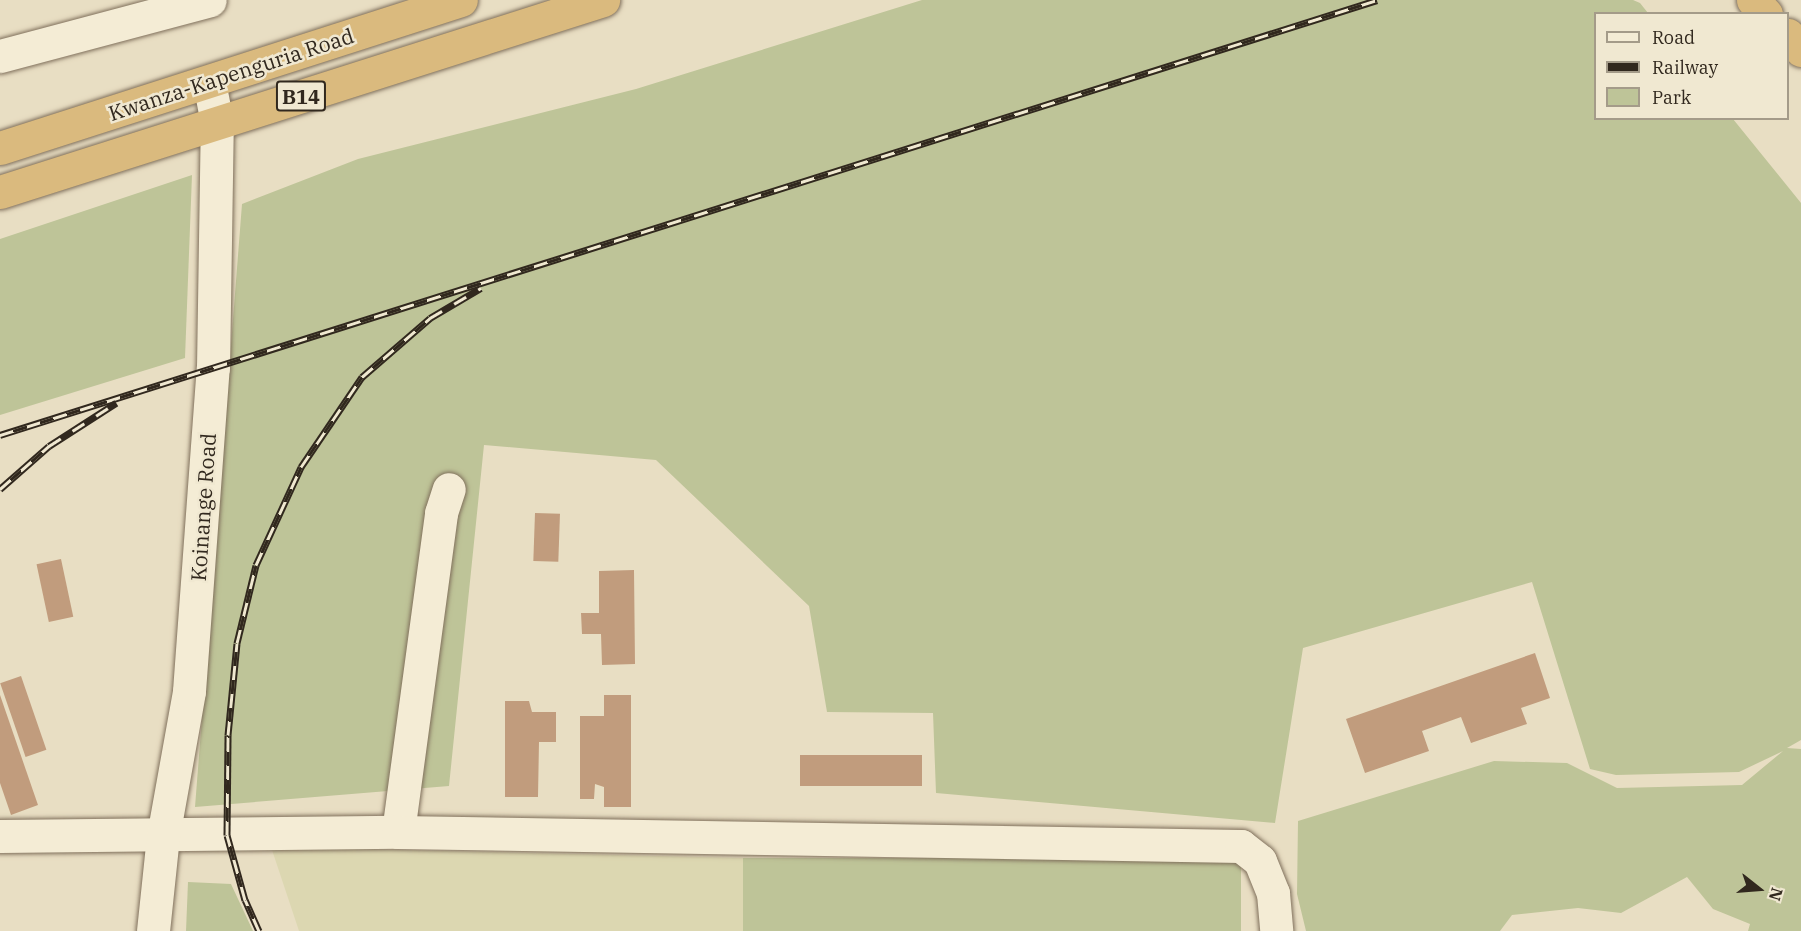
<!DOCTYPE html>
<style>
body{margin:0}
#map{position:relative;width:1801px;height:931px;overflow:hidden;background:#e8dec3;font-family:"IBM Plex Serif",serif}
div>[style]{position:absolute}
[style*='--x']{left:calc(var(--x)*1px);top:calc(var(--y)*1px);width:calc(var(--w)*1px);rotate:calc(var(--a)*1deg)}
.farmland>*{inset:0;background:#dcd7b1}
.green>*{inset:0;background:#bec498;transform-origin:0 0}
.building>*{inset:0;background:#c19c7d;transform-origin:0 0}
.roads{filter:drop-shadow(0 0 2px #80705c) drop-shadow(0 0 2px #80705c)}
.minor>*{height:33px;margin:-16.5px;padding:0 16.5px;transform-origin:16.5px;border-radius:16.5px;background:#f4ecd5}
.trunk>*{height:33px;margin:-16.5px;padding:0 16.5px;transform-origin:16.5px;border-radius:16.5px;background:#daba7e}
.rail>*{height:7px;margin-top:-3.5px;transform-origin:0;background:repeating-linear-gradient(90deg,#f0e8d1 0 14px,#31281e 0 28px);box-sizing:border-box;border-block:2px solid #31281e}
span{translate:-50% -50%;white-space:nowrap;text-align:center;line-height:1.15;-webkit-text-stroke:5px #f0e8d1;paint-order:stroke}
.shield-label span{padding:2px 4px;background:#f0e8d1;border:2px solid;border-radius:4px;-webkit-text-stroke-width:0}
.shield-label{font-size:20px;color:#31281e;font-weight:700}
.street-label{font-size:21px;color:#31281e}
.legend{position:absolute;left:1594px;top:12px;width:195px;height:108px;box-sizing:border-box;background:#f0e8d1;border:2px solid #a49b89;margin:0;padding:8px 10px;list-style:none;font-size:18px;color:#31281e}
.legend li{display:flex;align-items:center;gap:12px;height:30px}
.legend b{width:30px;border:2px solid #a49b89}
.north{position:absolute;left:1729px;top:859px;width:60px;height:60px;-webkit-text-stroke:4px #f0e8d1;paint-order:stroke;rotate:107deg;font-size:16px;font-weight:700;line-height:24px;text-align:center;color:#31281e}
.north::after{content:'';display:block;margin:auto;width:21px;height:27px;background:#31281e;clip-path:polygon(50% 0,100% 100%,50% 72%,0 100%)}
</style>
<div id="map">
<div class="farmland">
<i style="clip-path:polygon(271px 847px,743px 858px,749px 931px,299px 931px)"></i>
</div>
<div class="green">
<i style="clip-path:polygon(922px 0,1633px 0,1640px 3px,1648px 13px,1596px 14px,1596px 118px,1733px 119px,1801px 203px,1801px 740px,1787px 748px,1801px 749px,1801px 931px,1748px 931px,1750px 924px,1713px 909px,1687px 877px,1621px 913px,1578px 908px,1512px 915px,1500px 931px,1306px 931px,1297px 894px,1298px 821px,1494px 761px,1567px 763px,1617px 788px,1742px 785px,1783px 751px,1739px 772px,1616px 775px,1590px 769px,1532px 582px,1303px 648px,1275px 823px,936px 793px,933px 713px,827px 712px,809px 606px,656px 460px,484px 445px,449px 786px,195px 807px,242px 204px,358px 159px,636px 89px)"></i>
<i style="clip-path:polygon(192px 175px,185px 358px,0 415px,0 239px)"></i>
<i style="left:743px;top:858px;width:498px;height:73px"></i>
<i style="clip-path:polygon(188px 882px,231px 884px,253px 931px,186px 931px)"></i>
</div>
<div class="building">
<i style="left:535px;top:513px;width:25px;height:48px;rotate:2deg"></i>
<i style="left:61px;top:559px;width:59px;height:25px;rotate:78deg"></i>
<i style="clip-path:polygon(634px 570px,635px 664px,602px 665px,601px 634px,582px 634px,581px 613px,599px 613px,599px 571px)"></i>
<i style="clip-path:polygon(1535px 653px,1550px 698px,1521px 708px,1527px 724px,1471px 743px,1461px 717px,1422px 731px,1429px 751px,1365px 773px,1346px 719px)"></i>
<i style="left:21px;top:676px;width:78px;height:22px;rotate:71deg"></i>
<i style="clip-path:polygon(0 695px,38px 805px,11px 815px,0 783px)"></i>
<i style="clip-path:polygon(604px 695px,631px 695px,631px 807px,604px 807px,604px 787px,595px 784px,594px 799px,580px 799px,580px 716px,604px 716px)"></i>
<i style="clip-path:polygon(505px 701px,529px 701px,532px 712px,556px 712px,556px 742px,539px 742px,538px 797px,505px 797px)"></i>
<i style="left:922px;top:755px;width:31px;height:122px;rotate:90deg"></i>
</div>
<div class="roads">
<div class="minor">
<i style="--x:0;--y:56;--w:217;--a:-14.9"></i>
<i style="--x:398;--y:832;--w:322;--a:-82.3"></i>
<i style="--x:441;--y:513;--w:25;--a:-72"></i>
<i style="--x:0;--y:836;--w:398;--a:-0.6"></i>
<i style="--x:398;--y:832;--w:843;--a:0.95"></i>
<i style="--x:1241;--y:846;--w:24;--a:38"></i>
<i style="--x:1260;--y:861;--w:35;--a:68"></i>
<i style="--x:1273;--y:893;--w:38;--a:85"></i>
<i style="--x:153;--y:931;--w:96;--a:-84"></i>
<i style="--x:163;--y:836;--w:147;--a:-79.8"></i>
<i style="--x:189;--y:691;--w:324;--a:-85.8"></i>
<i style="--x:213;--y:368;--w:245;--a:-89.1"></i>
<i style="--x:217;--y:123;--w:42;--a:-101"></i>
</div>
<div class="trunk">
<i style="--x:1753;--y:0;--w:19;--a:47"></i>
<i style="--x:1788;--y:35;--w:20;--a:49"></i>
<i style="--x:0;--y:148;--w:484;--a:-17.8"></i>
<i style="--x:0;--y:192;--w:633;--a:-17.66"></i>
</div>
</div>
<div class="rail">
<i style="--x:0;--y:435;--w:1444;--a:-17.53"></i>
<i style="--x:0;--y:489;--w:65;--a:-41.3"></i>
<i style="--x:49;--y:446;--w:80;--a:-32.7"></i>
<i style="--x:259;--y:931;--w:34;--a:-114"></i>
<i style="--x:245;--y:900;--w:67;--a:-105.5"></i>
<i style="--x:227;--y:835;--w:100;--a:-89.4"></i>
<i style="--x:228;--y:735;--w:92;--a:-84.4"></i>
<i style="--x:237;--y:643;--w:80;--a:-76.3"></i>
<i style="--x:256;--y:565;--w:108;--a:-65.3"></i>
<i style="--x:301;--y:467;--w:109;--a:-55.9"></i>
<i style="--x:362;--y:377;--w:90;--a:-40.9"></i>
<i style="--x:430;--y:318;--w:59;--a:-30.5"></i>
</div>
<div class="shield-label">
<span style="left:301px;top:96px">B14</span>
</div>
<div class="street-label">
<span style="left:231px;top:74px;rotate:-18deg">Kwanza-Kapenguria Road</span>
<span style="left:203px;top:507px;rotate:-86deg">Koinange Road</span>
</div>
<ul class="legend">
<li><b style="height:8px;background:#f4ecd5"></b>Road</li>
<li><b style="height:8px;background:#31281e"></b>Railway</li>
<li><b style="height:16px;background:#bec498"></b>Park</li>
</ul>
<div class="north">N</div>
</div>
